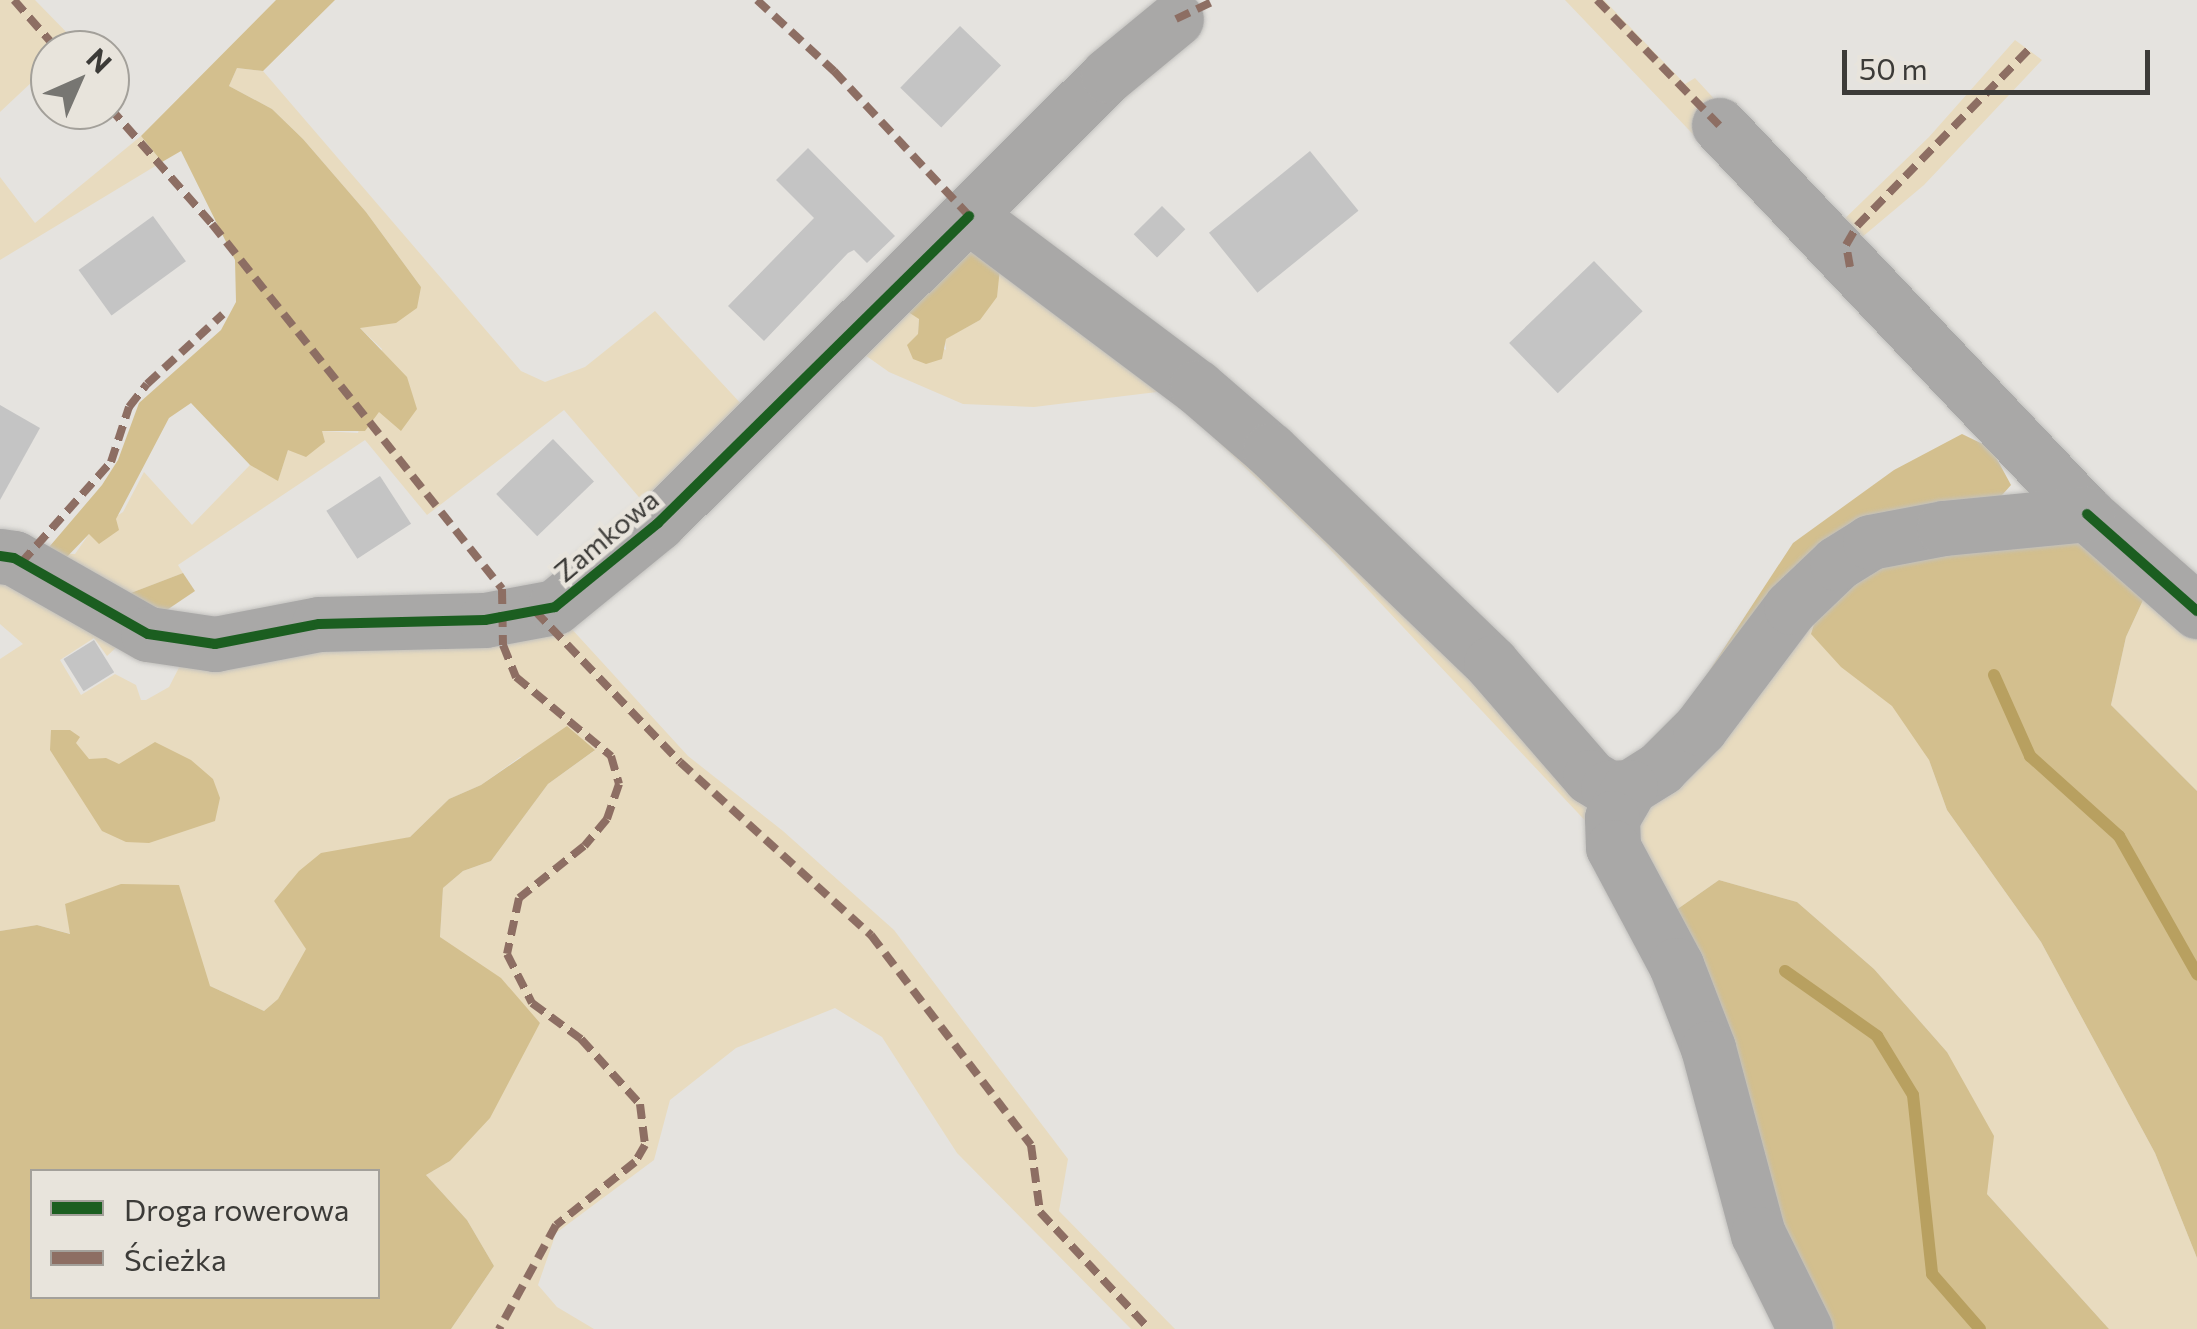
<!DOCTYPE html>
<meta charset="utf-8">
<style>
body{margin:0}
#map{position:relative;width:2197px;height:1329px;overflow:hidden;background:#e5e3df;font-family:Commissioner,sans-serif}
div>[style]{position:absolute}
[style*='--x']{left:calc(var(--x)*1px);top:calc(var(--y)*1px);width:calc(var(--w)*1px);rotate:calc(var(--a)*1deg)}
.green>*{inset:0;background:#e8dbbf}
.forest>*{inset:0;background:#d3bf8e}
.stream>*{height:12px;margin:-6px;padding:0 6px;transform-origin:6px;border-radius:6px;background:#b8a060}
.building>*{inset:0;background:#c4c4c4;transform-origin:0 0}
.roads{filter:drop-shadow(0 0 2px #c2c1be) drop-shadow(0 0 2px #c2c1be)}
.minor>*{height:55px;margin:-27.5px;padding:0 27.5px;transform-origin:27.5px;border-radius:27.5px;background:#a9a8a7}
.quiet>*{height:8px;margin-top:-4px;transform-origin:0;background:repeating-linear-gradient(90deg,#8d6e63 0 15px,transparent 0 23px)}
.cycleway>*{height:10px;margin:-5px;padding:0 5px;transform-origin:5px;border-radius:5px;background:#1b5e20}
span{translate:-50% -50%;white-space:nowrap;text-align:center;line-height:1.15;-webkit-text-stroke:9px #e8e4dc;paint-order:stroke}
.street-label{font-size:28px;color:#3c3b38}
.legend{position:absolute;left:30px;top:1169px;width:350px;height:130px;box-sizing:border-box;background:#e8e4dc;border:2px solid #a3a09a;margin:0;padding:12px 18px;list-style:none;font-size:30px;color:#3c3b38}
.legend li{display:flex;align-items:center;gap:20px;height:50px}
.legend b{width:50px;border:2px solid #a3a09a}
.north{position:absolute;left:30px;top:30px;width:100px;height:100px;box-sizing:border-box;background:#e8e4dc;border:2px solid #a3a09a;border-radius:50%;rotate:45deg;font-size:28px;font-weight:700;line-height:40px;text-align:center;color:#3c3b38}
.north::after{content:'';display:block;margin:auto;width:35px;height:45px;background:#777672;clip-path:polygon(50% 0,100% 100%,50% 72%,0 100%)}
.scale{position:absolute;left:1842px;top:50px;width:308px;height:45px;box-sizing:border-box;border:5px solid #3c3b38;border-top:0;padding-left:12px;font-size:30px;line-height:35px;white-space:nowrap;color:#3c3b38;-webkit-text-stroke:8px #e8e4dc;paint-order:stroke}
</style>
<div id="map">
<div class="green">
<i style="clip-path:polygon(0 0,35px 0,75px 41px,66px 50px,50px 50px,50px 65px,0 112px)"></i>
<i style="clip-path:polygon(1565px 0,1604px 0,1685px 84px,1695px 78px,1834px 229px,1929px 137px,2015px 40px,2042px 60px,1924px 185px,1861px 238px,1791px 237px)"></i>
<i style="clip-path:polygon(237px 68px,263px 71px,521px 371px,545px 382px,585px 367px,655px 311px,744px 407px,644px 503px,564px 410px,427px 515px,365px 440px,178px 565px,183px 573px,123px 596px,44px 553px,75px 554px,89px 534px,123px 512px,144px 472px,192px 525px,250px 465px,278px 480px,288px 450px,295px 450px,321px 431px,358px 433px,382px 349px,359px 327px,421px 287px,366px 212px,303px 139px,272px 109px,229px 86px)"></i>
<i style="clip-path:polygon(141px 136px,162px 162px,0 260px,0 177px,35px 223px)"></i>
<i style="clip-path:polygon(977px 239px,1135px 357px,1597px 799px,1593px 829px,1324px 543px,1165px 391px,1034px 407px,963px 404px,889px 372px,848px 343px,898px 292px,919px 318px,918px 334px,946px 350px,945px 339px,980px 320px)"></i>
<i style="clip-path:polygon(0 575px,120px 644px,107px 656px,94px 638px,60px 660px,81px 695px,115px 674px,136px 685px,141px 700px,146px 700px,169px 687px,186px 654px,558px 614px,688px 756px,783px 831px,894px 930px,1068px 1159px,1059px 1211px,1175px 1329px,1131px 1329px,957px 1153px,882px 1037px,835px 1008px,736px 1048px,670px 1100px,654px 1160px,556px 1233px,538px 1285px,557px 1307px,594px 1329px,451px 1329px,494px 1266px,467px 1220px,426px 1175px,450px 1161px,540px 1023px,440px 937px,443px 888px,463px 871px,491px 861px,548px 784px,594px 751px,520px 757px,481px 785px,449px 799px,410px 837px,367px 848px,274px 901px,307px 949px,278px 999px,264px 1011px,210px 986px,65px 904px,71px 934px,37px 925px,0 931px,0 659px,23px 644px,0 624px)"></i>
<i style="clip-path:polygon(2150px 585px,2197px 625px,2197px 791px,2111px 705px,2126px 637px)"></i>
<i style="clip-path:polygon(1824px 591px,1929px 760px,1947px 810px,2041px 942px,2155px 1153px,2197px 1258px,2197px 1329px,2109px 1329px,1987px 1194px,1947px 1052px,1874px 969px,1797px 902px,1719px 880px,1659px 922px,1626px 810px)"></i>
</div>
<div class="forest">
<i style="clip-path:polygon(276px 0,335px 0,263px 71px,237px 68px,229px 86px,272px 109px,303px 139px,366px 212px,421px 287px,417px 308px,396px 323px,360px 328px,407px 377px,417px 409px,401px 431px,379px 412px,365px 431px,322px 431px,325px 442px,306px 457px,288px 450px,278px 481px,250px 465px,191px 403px,169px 418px,116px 519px,119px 530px,99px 544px,89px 534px,61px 563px,44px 553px,102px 485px,118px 460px,139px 403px,221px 330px,236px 302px,235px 260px,181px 151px,162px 162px,141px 136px)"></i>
<i style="clip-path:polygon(973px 247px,1000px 268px,997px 297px,980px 320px,946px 339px,942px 359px,926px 364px,913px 359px,907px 345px,918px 334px,919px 319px,899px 306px)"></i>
<i style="clip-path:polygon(1962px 434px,1991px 448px,2011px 485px,1987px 512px,1921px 521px,1677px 720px,1793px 543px,1894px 470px)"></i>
<i style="clip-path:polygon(1969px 531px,2094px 543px,2150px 585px,2126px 637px,2111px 705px,2197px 791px,2197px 1258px,2155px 1153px,2041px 942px,1947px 810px,1929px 760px,1892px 706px,1841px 667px,1811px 634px,1824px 591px)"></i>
<i style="clip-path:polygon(183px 573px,195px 591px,152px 620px,123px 596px)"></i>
<i style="clip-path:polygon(evenodd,567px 726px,595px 750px,548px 784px,491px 861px,463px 871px,443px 888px,440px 937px,501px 978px,540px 1023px,490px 1118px,450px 1161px,426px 1175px,467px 1220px,494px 1266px,451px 1329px,0 1329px,0 931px,37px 925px,70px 934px,65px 904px,121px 884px,179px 885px,210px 986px,264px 1011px,278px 999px,306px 949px,274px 901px,299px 871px,321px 853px,410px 837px,449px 799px,481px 785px,567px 726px,32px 1172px,378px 1172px,378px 1296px,32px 1296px,32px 1172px)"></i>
<i style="clip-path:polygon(51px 730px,70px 730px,80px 737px,76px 743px,89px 759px,106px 758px,119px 764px,155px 742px,191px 760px,213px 779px,220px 798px,215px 821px,149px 843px,126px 842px,102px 831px,50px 750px)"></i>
<i style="clip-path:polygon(1719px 880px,1797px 902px,1874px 969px,1947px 1052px,1994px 1136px,1987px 1194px,2109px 1329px,1814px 1329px,1659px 922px)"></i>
</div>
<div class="stream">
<i style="--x:1994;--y:675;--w:89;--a:66"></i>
<i style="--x:2030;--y:756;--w:120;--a:42"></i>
<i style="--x:2119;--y:836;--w:159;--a:60.5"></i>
<i style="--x:1785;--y:971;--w:113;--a:35.2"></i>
<i style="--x:1877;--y:1036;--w:69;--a:58.6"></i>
<i style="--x:1913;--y:1095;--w:180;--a:83.9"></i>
<i style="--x:1932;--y:1274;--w:73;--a:48.9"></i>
</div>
<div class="building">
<i style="left:960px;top:26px;width:57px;height:86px;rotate:44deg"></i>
<i style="clip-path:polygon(808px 148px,895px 236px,867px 263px,854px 250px,848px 253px,764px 341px,728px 306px,814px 218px,776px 180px)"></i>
<i style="left:1310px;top:151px;width:77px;height:130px;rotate:51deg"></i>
<i style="left:1162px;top:206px;width:33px;height:40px;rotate:45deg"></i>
<i style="left:153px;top:216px;width:56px;height:92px;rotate:54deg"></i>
<i style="left:1594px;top:261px;width:70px;height:118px;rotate:46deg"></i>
<i style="clip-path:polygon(0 405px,40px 428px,0 500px)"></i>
<i style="left:553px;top:439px;width:59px;height:79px;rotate:46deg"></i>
<i style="left:380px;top:476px;width:57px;height:64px;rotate:57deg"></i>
<i style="left:94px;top:640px;width:38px;height:36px;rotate:58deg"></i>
</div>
<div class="roads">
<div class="minor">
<i style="--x:1719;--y:125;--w:535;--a:46.59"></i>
<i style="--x:2087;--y:514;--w:147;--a:41.4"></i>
<i style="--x:969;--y:216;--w:285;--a:36.9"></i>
<i style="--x:1197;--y:387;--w:96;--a:40.8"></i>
<i style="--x:1270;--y:450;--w:307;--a:43.9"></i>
<i style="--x:1491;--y:663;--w:151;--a:49"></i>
<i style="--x:1590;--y:777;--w:21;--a:31"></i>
<i style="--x:1608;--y:788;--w:22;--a:-3"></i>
<i style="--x:1630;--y:787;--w:36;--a:-32"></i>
<i style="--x:1660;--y:768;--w:57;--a:-45"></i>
<i style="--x:1700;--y:728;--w:151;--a:-53.1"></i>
<i style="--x:1791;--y:607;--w:64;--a:-43.7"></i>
<i style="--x:1837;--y:563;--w:39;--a:-32"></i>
<i style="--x:1870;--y:542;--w:75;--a:-10.7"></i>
<i style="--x:1944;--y:528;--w:144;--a:-5.6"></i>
<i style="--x:0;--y:556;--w:14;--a:8"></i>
<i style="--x:14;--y:558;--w:154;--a:29.6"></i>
<i style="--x:148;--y:634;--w:68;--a:8.5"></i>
<i style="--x:215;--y:644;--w:106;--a:-10.9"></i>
<i style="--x:319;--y:624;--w:166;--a:-1.4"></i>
<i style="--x:485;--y:620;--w:71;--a:-10.5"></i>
<i style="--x:555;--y:607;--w:133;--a:-39.2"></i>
<i style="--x:658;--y:523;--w:635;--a:-44.87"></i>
<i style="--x:1108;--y:75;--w:88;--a:-39.5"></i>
<i style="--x:1630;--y:787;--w:36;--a:120"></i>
<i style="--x:1612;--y:818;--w:29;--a:88"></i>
<i style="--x:1613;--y:847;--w:134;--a:61.9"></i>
<i style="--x:1676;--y:965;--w:89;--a:68.9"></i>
<i style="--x:1708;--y:1048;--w:193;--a:75"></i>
<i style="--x:1758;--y:1234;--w:106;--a:63.7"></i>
</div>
</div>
<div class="quiet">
<i style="--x:14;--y:0;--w:67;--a:48.7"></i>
<i style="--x:757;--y:0;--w:105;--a:42.7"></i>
<i style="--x:834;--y:71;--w:198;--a:47"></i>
<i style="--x:1597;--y:0;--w:175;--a:45.7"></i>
<i style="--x:1176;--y:19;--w:44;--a:-25.4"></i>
<i style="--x:110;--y:108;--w:154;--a:48.7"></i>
<i style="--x:212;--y:224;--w:466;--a:51.5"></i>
<i style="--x:502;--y:589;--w:56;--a:89"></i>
<i style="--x:503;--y:645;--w:35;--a:68"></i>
<i style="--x:516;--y:677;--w:124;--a:39.7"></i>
<i style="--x:611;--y:756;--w:29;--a:74"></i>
<i style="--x:619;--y:784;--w:37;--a:109"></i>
<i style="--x:607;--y:819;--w:35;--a:130"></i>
<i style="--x:584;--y:846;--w:83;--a:141.3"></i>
<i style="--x:519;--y:898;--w:57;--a:102.1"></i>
<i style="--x:507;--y:954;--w:55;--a:63"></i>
<i style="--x:532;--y:1003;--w:61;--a:36.3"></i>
<i style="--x:581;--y:1039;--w:88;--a:47.8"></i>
<i style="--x:640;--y:1104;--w:41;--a:83"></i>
<i style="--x:645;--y:1145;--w:20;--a:120"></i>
<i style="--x:635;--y:1162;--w:101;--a:141.4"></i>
<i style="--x:556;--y:1225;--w:119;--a:118.7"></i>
<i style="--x:1850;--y:267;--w:22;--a:-100"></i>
<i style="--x:1846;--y:245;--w:22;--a:-60"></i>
<i style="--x:1857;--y:226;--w:247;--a:-45.8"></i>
<i style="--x:21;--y:563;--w:135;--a:-48.3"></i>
<i style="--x:111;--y:462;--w:58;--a:-71.9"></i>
<i style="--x:129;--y:407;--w:29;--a:-52"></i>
<i style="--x:147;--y:384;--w:103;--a:-42.6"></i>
<i style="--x:535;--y:611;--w:209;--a:46.2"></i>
<i style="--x:680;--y:762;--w:258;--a:42.2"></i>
<i style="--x:871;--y:935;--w:264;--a:52.7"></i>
<i style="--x:1031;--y:1145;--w:68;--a:82.3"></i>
<i style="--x:1040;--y:1212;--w:160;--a:47"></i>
</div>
<div class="cycleway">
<i style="--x:2087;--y:514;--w:147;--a:41.4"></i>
<i style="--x:0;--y:556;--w:14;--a:8"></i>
<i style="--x:14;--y:558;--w:154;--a:29.6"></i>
<i style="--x:148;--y:634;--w:68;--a:8.5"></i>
<i style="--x:215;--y:644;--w:106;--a:-10.9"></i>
<i style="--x:319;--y:624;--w:166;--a:-1.4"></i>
<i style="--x:485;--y:620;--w:71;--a:-10.5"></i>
<i style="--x:555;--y:607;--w:133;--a:-39.2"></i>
<i style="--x:658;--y:523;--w:437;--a:-44.6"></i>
</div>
<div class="street-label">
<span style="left:606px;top:535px;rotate:-40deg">Zamkowa</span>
</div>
<ul class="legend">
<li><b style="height:12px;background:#1b5e20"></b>Droga rowerowa</li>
<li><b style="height:12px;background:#8d6e63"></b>Ścieżka</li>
</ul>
<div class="north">N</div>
<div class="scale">50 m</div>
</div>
